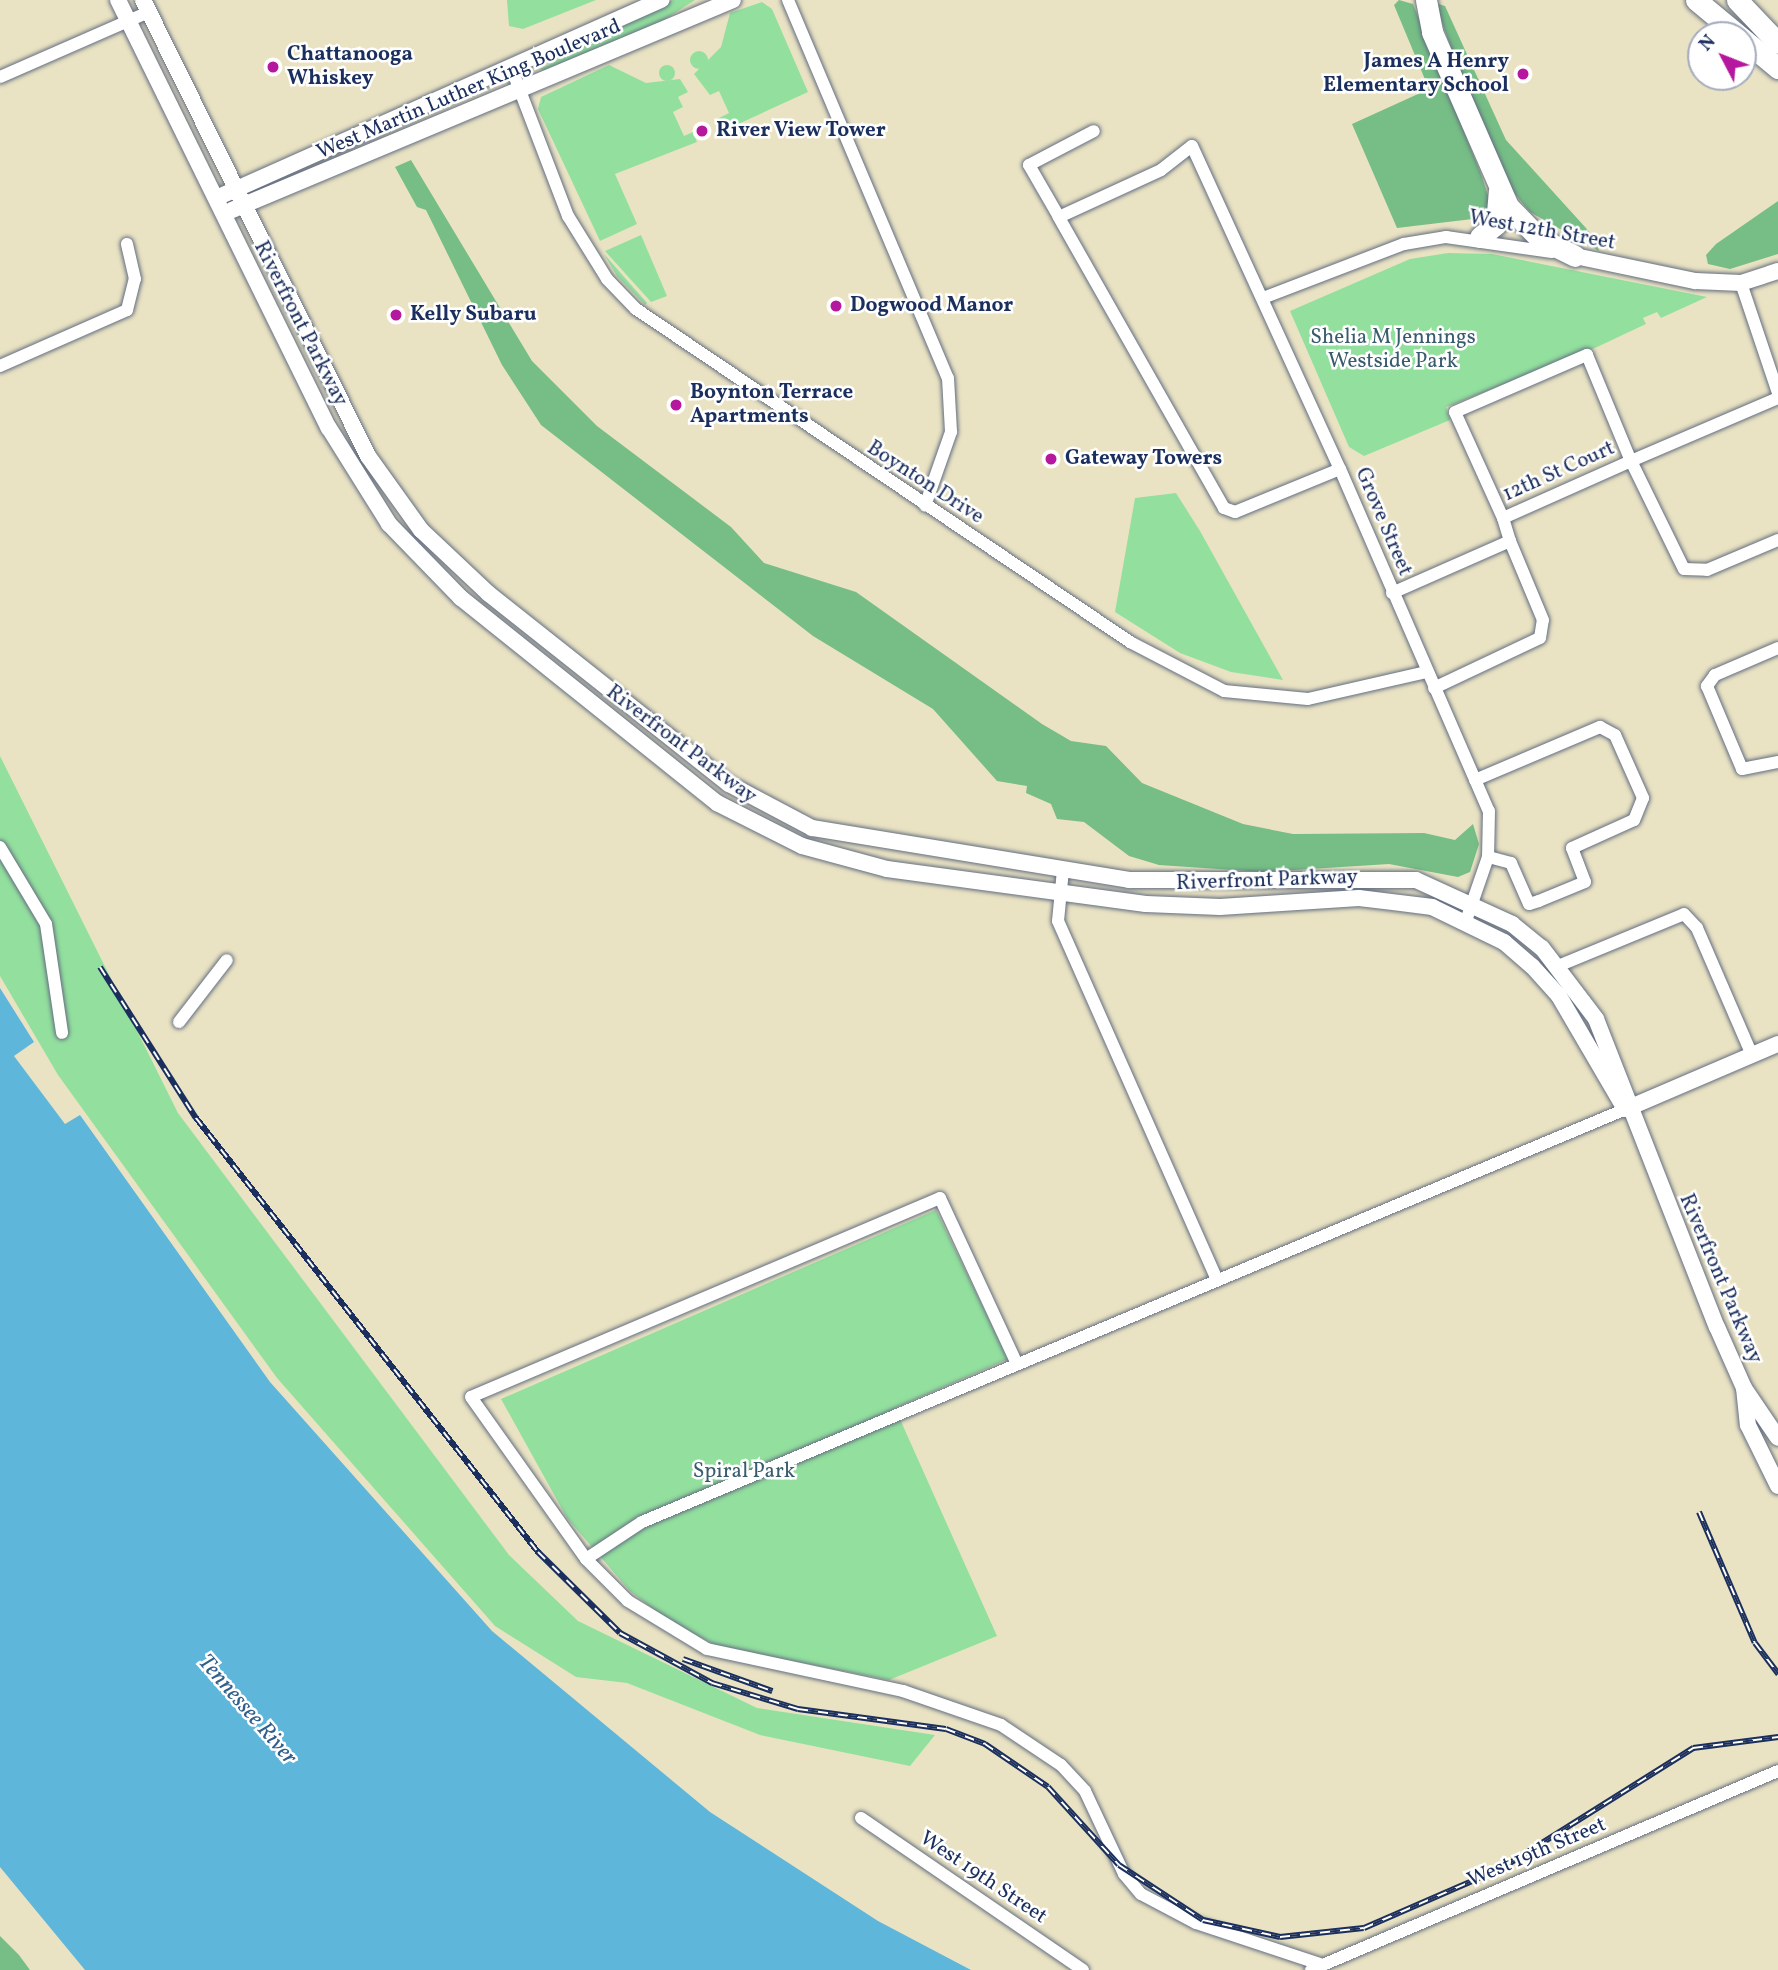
<!DOCTYPE html>
<style>
body{margin:0}
#map{position:relative;width:1778px;height:1970px;overflow:hidden;background:#eae3c3;font-family:Vollkorn,serif}
div>[style]{position:absolute}
[style*='--x']{left:calc(var(--x)*1px);top:calc(var(--y)*1px);width:calc(var(--w)*1px);rotate:calc(var(--a)*1deg)}
.green>*{inset:0;background:#93e09e}
.round{border-radius:50%}
.forest>*{inset:0;background:#76be85}
.water>*{inset:0;background:#5eb7db}
.roads{filter:drop-shadow(0 0 2px #636e81) drop-shadow(0 0 2px #636e81)}
.minor>*{height:12px;margin:-6px;padding:0 6px;transform-origin:6px;border-radius:6px;background:#fff}
.secondary>*{height:16px;margin:-8px;padding:0 8px;transform-origin:8px;border-radius:8px;background:#fff}
.motorway>*{height:21px;margin:-10.5px;padding:0 10.5px;transform-origin:10.5px;border-radius:10.5px;background:#fff}
.rail>*{height:6px;margin-top:-3px;transform-origin:0;background:repeating-linear-gradient(90deg,#fff 0 10px,#1b2f5e 0 20px);box-sizing:border-box;border-block:2px solid #1b2f5e}
.dots>*{width:19px;height:19px;translate:-50% -50%;box-sizing:border-box;border:4px solid #fff;border-radius:50%}
span{translate:-50% -50%;white-space:nowrap;text-align:center;line-height:1.15;-webkit-text-stroke:5px #fff;paint-order:stroke}
.poi-label{font-size:21px;color:#1b2f5e;font-weight:700}
.left{translate:0 -50%;text-align:left}
.right{translate:-100% -50%;text-align:right}
.street-label{font-size:21px;color:#1b2f5e}
.park-label{font-size:21px;color:#395b6e}
.water-label{font-size:23px;color:#325f8a;font-style:italic}
.north{position:absolute;left:1687px;top:21px;width:70px;height:70px;box-sizing:border-box;background:#fff;border:2px solid #a4acbf;border-radius:50%;rotate:312deg;font-size:19px;font-weight:700;line-height:28px;text-align:center;color:#1b2f5e}
.north::after{content:'';display:block;margin:auto;width:24px;height:32px;background:#b5179e;clip-path:polygon(50% 0,100% 100%,50% 72%,0 100%)}
</style>
<div id="map">
<div class="green">
<i style="clip-path:polygon(507px 0,596px 0,523px 29px,509px 26px)"></i>
<i style="clip-path:polygon(673px 0,695px 0,662px 21px,546px 72px,540px 69px)"></i>
<i style="clip-path:polygon(762px 2px,772px 9px,808px 92px,723px 131px,717px 119px,729px 113px,719px 91px,710px 95px,694px 74px,721px 47px,730px 13px)"></i>
<i class="round" style="left:690px;top:51px;width:18px;height:18px"></i>
<i class="round" style="left:659px;top:65px;width:16px;height:16px"></i>
<i style="clip-path:polygon(609px 65px,646px 83px,680px 79px,688px 92px,678px 97px,683px 107px,673px 112px,684px 136px,693px 132px,697px 142px,615px 174px,637px 224px,600px 241px,538px 109px,541px 97px)"></i>
<i style="clip-path:polygon(641px 235px,667px 296px,651px 302px,605px 251px)"></i>
<i style="clip-path:polygon(1448px 253px,1492px 254px,1707px 297px,1661px 318px,1657px 312px,1643px 318px,1646px 324px,1597px 347px,1446px 407px,1450px 420px,1364px 456px,1349px 447px,1290px 311px,1410px 259px)"></i>
<i style="clip-path:polygon(604px 254px,647px 303px,645px 305px,617px 276px)"></i>
<i style="clip-path:polygon(1176px 493px,1200px 531px,1283px 680px,1231px 672px,1180px 653px,1115px 612px,1135px 498px)"></i>
<i style="clip-path:polygon(0 756px,178px 1113px,509px 1555px,578px 1621px,757px 1708px,935px 1735px,910px 1766px,760px 1735px,627px 1683px,576px 1677px,495px 1626px,277px 1378px,58px 1075px,0 976px)"></i>
<i style="clip-path:polygon(936px 1210px,1008px 1359px,895px 1408px,997px 1636px,889px 1680px,718px 1646px,672px 1623px,630px 1591px,567px 1518px,501px 1399px)"></i>
</div>
<div class="forest">
<i style="clip-path:polygon(1399px 0,1413px 4px,1481px 174px,1491px 205px,1481px 218px,1397px 228px,1352px 124px,1429px 89px,1394px 5px)"></i>
<i style="clip-path:polygon(1435px 3px,1445px 6px,1506px 140px,1595px 238px,1599px 251px,1530px 212px,1495px 170px)"></i>
<i style="clip-path:polygon(411px 160px,532px 361px,597px 426px,731px 527px,764px 563px,856px 592px,1042px 724px,1071px 741px,1106px 746px,1142px 783px,1243px 824px,1293px 834px,1424px 833px,1455px 840px,1473px 824px,1479px 844px,1470px 872px,1458px 877px,1389px 864px,1263px 872px,1159px 865px,1129px 856px,1084px 822px,1057px 819px,1051px 804px,1026px 793px,1027px 786px,997px 781px,933px 709px,813px 636px,541px 425px,502px 365px,426px 210px,417px 207px,395px 167px)"></i>
<i style="clip-path:polygon(1778px 201px,1778px 254px,1730px 269px,1708px 264px,1706px 255px,1716px 244px)"></i>
<i style="clip-path:polygon(0 1936px,19px 1955px,30px 1970px,0 1970px)"></i>
</div>
<div class="water">
<i style="clip-path:polygon(0 988px,34px 1042px,14px 1056px,65px 1124px,80px 1115px,270px 1382px,492px 1631px,710px 1812px,878px 1921px,971px 1970px,85px 1970px,0 1867px)"></i>
</div>
<div class="roads">
<div class="minor">
<i style="--x:788;--y:0;--w:410;--a:67.1"></i>
<i style="--x:948;--y:378;--w:54;--a:86.8"></i>
<i style="--x:951;--y:432;--w:78;--a:109.4"></i>
<i style="--x:511;--y:67;--w:160;--a:69.1"></i>
<i style="--x:568;--y:216;--w:74;--a:58.2"></i>
<i style="--x:607;--y:279;--w:42;--a:46"></i>
<i style="--x:636;--y:309;--w:596;--a:33.98"></i>
<i style="--x:1130;--y:642;--w:106;--a:27.5"></i>
<i style="--x:1224;--y:691;--w:84;--a:5.4"></i>
<i style="--x:1308;--y:699;--w:122;--a:-12.8"></i>
<i style="--x:0;--y:77;--w:163;--a:-23.6"></i>
<i style="--x:1059;--y:217;--w:60;--a:-120"></i>
<i style="--x:1029;--y:165;--w:73;--a:-27.6"></i>
<i style="--x:1741;--y:283;--w:116;--a:71.4"></i>
<i style="--x:1263;--y:298;--w:151;--a:-21"></i>
<i style="--x:1404;--y:244;--w:43;--a:-9.5"></i>
<i style="--x:1446;--y:237;--w:107;--a:8.1"></i>
<i style="--x:1587;--y:355;--w:115;--a:67.5"></i>
<i style="--x:1631;--y:461;--w:140;--a:156"></i>
<i style="--x:1503;--y:518;--w:116;--a:-114.4"></i>
<i style="--x:1455;--y:412;--w:144;--a:-23.4"></i>
<i style="--x:0;--y:366;--w:139;--a:-23.8"></i>
<i style="--x:127;--y:310;--w:32;--a:-76"></i>
<i style="--x:135;--y:279;--w:36;--a:-103"></i>
<i style="--x:1778;--y:398;--w:160;--a:156.8"></i>
<i style="--x:1631;--y:461;--w:120;--a:63.9"></i>
<i style="--x:1684;--y:569;--w:23;--a:2"></i>
<i style="--x:1707;--y:570;--w:77;--a:-22.9"></i>
<i style="--x:1340;--y:469;--w:113;--a:157.7"></i>
<i style="--x:1235;--y:512;--w:12;--a:-160"></i>
<i style="--x:1224;--y:508;--w:335;--a:-119.6"></i>
<i style="--x:1059;--y:217;--w:112;--a:-24.7"></i>
<i style="--x:1161;--y:170;--w:39;--a:-38"></i>
<i style="--x:1192;--y:146;--w:355;--a:65.4"></i>
<i style="--x:1340;--y:469;--w:373;--a:66.5"></i>
<i style="--x:1489;--y:811;--w:46;--a:91.2"></i>
<i style="--x:1488;--y:857;--w:68;--a:109"></i>
<i style="--x:1392;--y:593;--w:129;--a:-23.8"></i>
<i style="--x:1510;--y:541;--w:24;--a:-107"></i>
<i style="--x:1778;--y:648;--w:69;--a:156.8"></i>
<i style="--x:1715;--y:675;--w:14;--a:126"></i>
<i style="--x:1707;--y:686;--w:90;--a:67.1"></i>
<i style="--x:1742;--y:769;--w:37;--a:-11"></i>
<i style="--x:1434;--y:688;--w:117;--a:-25.3"></i>
<i style="--x:1540;--y:638;--w:18;--a:-81"></i>
<i style="--x:1543;--y:620;--w:86;--a:-112.7"></i>
<i style="--x:1475;--y:780;--w:136;--a:-23"></i>
<i style="--x:1600;--y:727;--w:17;--a:28"></i>
<i style="--x:1615;--y:735;--w:69;--a:66"></i>
<i style="--x:1643;--y:798;--w:24;--a:112"></i>
<i style="--x:1634;--y:820;--w:68;--a:155.7"></i>
<i style="--x:1572;--y:848;--w:36;--a:69"></i>
<i style="--x:1585;--y:882;--w:50;--a:157.6"></i>
<i style="--x:1539;--y:901;--w:10;--a:163"></i>
<i style="--x:1529;--y:904;--w:45;--a:-113.7"></i>
<i style="--x:1511;--y:863;--w:24;--a:-165"></i>
<i style="--x:0;--y:847;--w:90;--a:59.1"></i>
<i style="--x:46;--y:924;--w:110;--a:81.6"></i>
<i style="--x:1063;--y:870;--w:51;--a:95.6"></i>
<i style="--x:1058;--y:921;--w:393;--a:66.1"></i>
<i style="--x:1558;--y:966;--w:136;--a:-22.4"></i>
<i style="--x:1684;--y:914;--w:19;--a:47"></i>
<i style="--x:1697;--y:928;--w:138;--a:66.6"></i>
<i style="--x:179;--y:1022;--w:78;--a:-52.3"></i>
<i style="--x:1017;--y:1364;--w:183;--a:-114.9"></i>
<i style="--x:940;--y:1198;--w:509;--a:157.01"></i>
<i style="--x:471;--y:1397;--w:199;--a:54.6"></i>
<i style="--x:586;--y:1559;--w:67;--a:-33.5"></i>
<i style="--x:642;--y:1522;--w:1067;--a:-22.77"></i>
<i style="--x:586;--y:1559;--w:59;--a:45"></i>
<i style="--x:628;--y:1601;--w:92;--a:31.3"></i>
<i style="--x:707;--y:1649;--w:200;--a:12.1"></i>
<i style="--x:903;--y:1691;--w:104;--a:19.1"></i>
<i style="--x:1001;--y:1725;--w:72;--a:33.7"></i>
<i style="--x:1061;--y:1765;--w:35;--a:47"></i>
<i style="--x:1085;--y:1791;--w:92;--a:64.8"></i>
<i style="--x:1124;--y:1874;--w:26;--a:50"></i>
<i style="--x:1141;--y:1894;--w:62;--a:27.8"></i>
<i style="--x:1196;--y:1923;--w:134;--a:18.3"></i>
<i style="--x:861;--y:1818;--w:269;--a:34.4"></i>
<i style="--x:1311;--y:1970;--w:508;--a:-23.08"></i>
</div>
<div class="secondary">
<i style="--x:118;--y:0;--w:477;--a:63.8"></i>
<i style="--x:329;--y:428;--w:113;--a:58"></i>
<i style="--x:389;--y:524;--w:103;--a:45.8"></i>
<i style="--x:461;--y:598;--w:328;--a:38.7"></i>
<i style="--x:717;--y:803;--w:95;--a:26.8"></i>
<i style="--x:802;--y:846;--w:88;--a:15.1"></i>
<i style="--x:887;--y:869;--w:261;--a:7.7"></i>
<i style="--x:1146;--y:904;--w:74;--a:2.3"></i>
<i style="--x:1220;--y:907;--w:139;--a:-3.7"></i>
<i style="--x:1359;--y:898;--w:74;--a:7"></i>
<i style="--x:1432;--y:907;--w:80;--a:25.9"></i>
<i style="--x:1504;--y:942;--w:37;--a:41"></i>
<i style="--x:1532;--y:966;--w:40;--a:48"></i>
<i style="--x:1559;--y:996;--w:123;--a:59.7"></i>
<i style="--x:143;--y:0;--w:508;--a:63.74"></i>
<i style="--x:368;--y:456;--w:91;--a:54.4"></i>
<i style="--x:421;--y:530;--w:93;--a:43.3"></i>
<i style="--x:489;--y:594;--w:306;--a:38.4"></i>
<i style="--x:729;--y:784;--w:94;--a:27.9"></i>
<i style="--x:812;--y:828;--w:321;--a:9.3"></i>
<i style="--x:1129;--y:880;--w:287;--a:0"></i>
<i style="--x:1416;--y:880;--w:106;--a:24.6"></i>
<i style="--x:1512;--y:924;--w:38;--a:39"></i>
<i style="--x:1542;--y:948;--w:89;--a:52.7"></i>
<i style="--x:1596;--y:1019;--w:331;--a:68.6"></i>
<i style="--x:1717;--y:1327;--w:67;--a:66.1"></i>
<i style="--x:1744;--y:1388;--w:60;--a:55.8"></i>
<i style="--x:223;--y:195;--w:480;--a:-24"></i>
<i style="--x:232;--y:210;--w:543;--a:-22.74"></i>
<i style="--x:1575;--y:256;--w:123;--a:11.8"></i>
<i style="--x:1695;--y:281;--w:46;--a:2.5"></i>
<i style="--x:1741;--y:283;--w:39;--a:-18"></i>
<i style="--x:1626;--y:1109;--w:165;--a:-23.2"></i>
<i style="--x:1744;--y:1388;--w:37;--a:84"></i>
<i style="--x:1748;--y:1425;--w:68;--a:63.8"></i>
</div>
<div class="motorway">
<i style="--x:1426;--y:0;--w:33;--a:79"></i>
<i style="--x:1432;--y:32;--w:190;--a:66.4"></i>
<i style="--x:1508;--y:206;--w:45;--a:45.9"></i>
<i style="--x:1539;--y:238;--w:40;--a:26.6"></i>
<i style="--x:1696;--y:0;--w:107;--a:39.7"></i>
<i style="--x:1737;--y:0;--w:59;--a:46.4"></i>
<i style="--x:1480;--y:237;--w:21;--a:-39"></i>
<i style="--x:1496;--y:224;--w:33;--a:-85"></i>
</div>
</div>
<div class="rail">
<i style="--x:100;--y:967;--w:179;--a:57.6"></i>
<i style="--x:196;--y:1118;--w:553;--a:51.76"></i>
<i style="--x:538;--y:1552;--w:115;--a:44.6"></i>
<i style="--x:620;--y:1633;--w:105;--a:28.5"></i>
<i style="--x:712;--y:1683;--w:90;--a:16.8"></i>
<i style="--x:798;--y:1709;--w:149;--a:7.7"></i>
<i style="--x:946;--y:1729;--w:42;--a:21"></i>
<i style="--x:985;--y:1744;--w:76;--a:34.3"></i>
<i style="--x:1048;--y:1787;--w:105;--a:47.7"></i>
<i style="--x:1119;--y:1865;--w:100;--a:33.2"></i>
<i style="--x:1203;--y:1920;--w:79;--a:12.4"></i>
<i style="--x:1280;--y:1937;--w:84;--a:-6.1"></i>
<i style="--x:1364;--y:1928;--w:150;--a:-23.5"></i>
<i style="--x:1502;--y:1868;--w:226;--a:-32.1"></i>
<i style="--x:1693;--y:1748;--w:86;--a:-7.4"></i>
<i style="--x:1699;--y:1512;--w:142;--a:66.9"></i>
<i style="--x:1755;--y:1643;--w:39;--a:53"></i>
<i style="--x:683;--y:1659;--w:95;--a:19.8"></i>
</div>
<div class="dots">
<i style="left:273px;top:67px;background:#b5179e"></i>
<i style="left:1523px;top:74px;background:#b5179e"></i>
<i style="left:702px;top:131px;background:#b5179e"></i>
<i style="left:836px;top:306px;background:#b5179e"></i>
<i style="left:396px;top:315px;background:#b5179e"></i>
<i style="left:676px;top:405px;background:#b5179e"></i>
<i style="left:1051px;top:459px;background:#b5179e"></i>
</div>
<div class="poi-label">
<span class="left" style="left:287px;top:67px">Chattanooga<br>Whiskey</span>
<span class="right" style="left:1509px;top:74px">James A Henry<br>Elementary School</span>
<span class="left" style="left:716px;top:131px">River View Tower</span>
<span class="left" style="left:850px;top:306px">Dogwood Manor</span>
<span class="left" style="left:410px;top:315px">Kelly Subaru</span>
<span class="left" style="left:690px;top:405px">Boynton Terrace<br>Apartments</span>
<span class="left" style="left:1065px;top:459px">Gateway Towers</span>
</div>
<div class="street-label">
<span style="left:469px;top:90px;rotate:-23deg">West Martin Luther King Boulevard</span>
<span style="left:1542px;top:231px;rotate:10deg">West 12th Street</span>
<span style="left:300px;top:324px;rotate:63deg">Riverfront Parkway</span>
<span style="left:1559px;top:472px;rotate:-24deg">12th St Court</span>
<span style="left:925px;top:483px;rotate:33deg">Boynton Drive</span>
<span style="left:1383px;top:522px;rotate:67deg">Grove Street</span>
<span style="left:681px;top:745px;rotate:37deg">Riverfront Parkway</span>
<span style="left:1267px;top:881px;rotate:-2deg">Riverfront Parkway</span>
<span style="left:1720px;top:1279px;rotate:67deg">Riverfront Parkway</span>
<span style="left:1537px;top:1853px;rotate:-23deg">West 19th Street</span>
<span style="left:983px;top:1878px;rotate:34deg">West 19th Street</span>
</div>
<div class="park-label">
<span style="left:1393px;top:350px">Shelia M Jennings<br>Westside Park</span>
<span style="left:744px;top:1472px">Spiral Park</span>
</div>
<div class="water-label">
<span style="left:247px;top:1710px;rotate:49deg">Tennessee River</span>
</div>
<div class="north">N</div>
</div>
